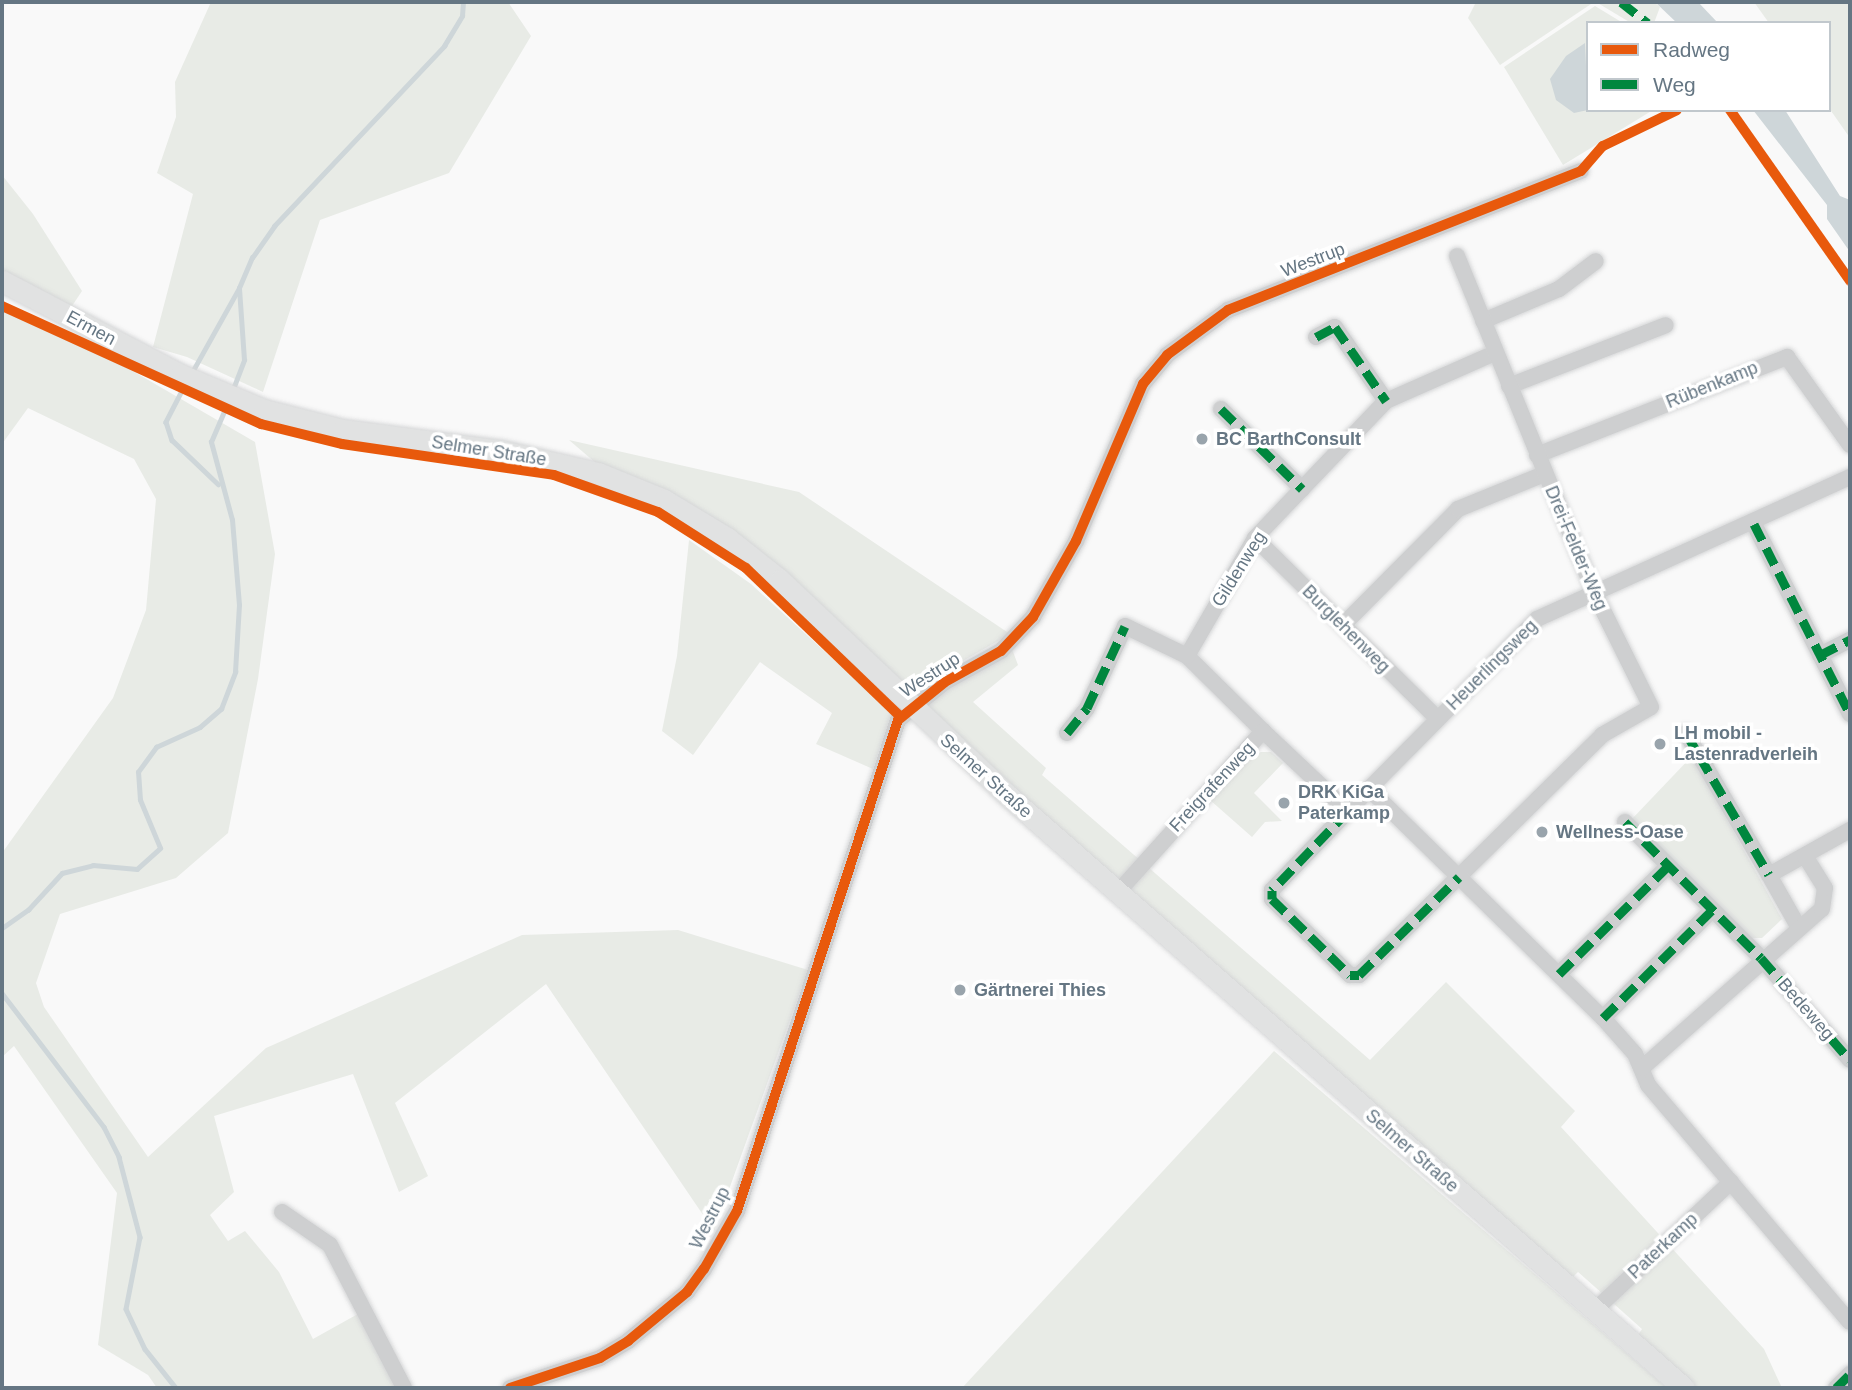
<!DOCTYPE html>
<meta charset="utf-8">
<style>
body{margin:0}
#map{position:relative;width:1852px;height:1390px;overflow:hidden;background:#f9f9f9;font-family:Arial,sans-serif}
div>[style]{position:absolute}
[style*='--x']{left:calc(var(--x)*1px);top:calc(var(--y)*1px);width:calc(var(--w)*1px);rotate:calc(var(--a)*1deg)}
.green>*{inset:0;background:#e8ebe6}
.water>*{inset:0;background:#ced6d9}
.stream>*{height:4.5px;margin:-2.25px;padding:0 2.25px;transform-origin:2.25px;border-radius:2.25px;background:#ced6d9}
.roads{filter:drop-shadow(0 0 2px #d5d6d7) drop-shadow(0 0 2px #d5d6d7)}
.minor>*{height:16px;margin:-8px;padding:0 8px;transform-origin:8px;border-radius:8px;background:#cecfd0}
.secondary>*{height:21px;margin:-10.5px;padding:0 10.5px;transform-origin:10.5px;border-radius:10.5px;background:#e1e2e2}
.quiet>*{height:9px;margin-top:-4.5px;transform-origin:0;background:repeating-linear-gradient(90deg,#00873e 0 18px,transparent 0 27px)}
.cycleway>*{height:10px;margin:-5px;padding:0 5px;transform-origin:5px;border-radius:5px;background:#e8590c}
.dots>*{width:19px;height:19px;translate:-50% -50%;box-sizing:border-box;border:4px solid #fff;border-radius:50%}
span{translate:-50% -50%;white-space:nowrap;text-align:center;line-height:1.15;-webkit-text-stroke:7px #fff;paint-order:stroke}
.street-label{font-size:18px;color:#657683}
.poi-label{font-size:18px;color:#657683;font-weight:700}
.left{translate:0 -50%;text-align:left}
.frame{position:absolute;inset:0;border:4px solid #657683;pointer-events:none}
.legend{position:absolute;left:1586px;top:21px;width:245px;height:91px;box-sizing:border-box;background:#fff;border:2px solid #c1c8cd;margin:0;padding:9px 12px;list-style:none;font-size:21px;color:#657683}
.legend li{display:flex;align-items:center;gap:14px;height:35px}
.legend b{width:35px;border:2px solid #c1c8cd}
</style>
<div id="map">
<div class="green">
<i style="clip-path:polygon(211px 2px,508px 2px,531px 36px,449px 173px,320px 220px,263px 392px,187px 357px,153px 347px,193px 194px,157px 173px,176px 117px,175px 82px)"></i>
<i style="clip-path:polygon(1476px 2px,1594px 2px,1500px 65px,1468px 18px)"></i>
<i style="clip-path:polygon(1596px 2px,1654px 2px,1660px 7px,1654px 23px,1631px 23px)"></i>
<i style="clip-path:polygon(1754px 2px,1850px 2px,1850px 138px,1829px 108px,1829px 23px,1769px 23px)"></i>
<i style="clip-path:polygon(1595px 6px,1623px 23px,1588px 23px,1588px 110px,1653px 110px,1563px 165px,1504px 67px)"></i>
<i style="clip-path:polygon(2px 175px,33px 214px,82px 291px,70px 309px,2px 272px)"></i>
<i style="clip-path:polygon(2px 309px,131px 370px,255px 442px,275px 554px,258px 679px,228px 833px,176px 878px,60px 914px,36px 983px,44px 1007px,148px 1157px,266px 1048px,522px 935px,678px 930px,808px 970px,714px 1231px,546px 984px,395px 1103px,428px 1176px,399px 1192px,353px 1074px,214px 1116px,234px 1192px,210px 1215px,228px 1241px,245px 1231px,279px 1272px,313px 1339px,365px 1310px,404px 1388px,157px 1388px,148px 1375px,98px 1345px,117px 1193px,14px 1046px,2px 1057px,2px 853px,113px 698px,146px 610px,156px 499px,134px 459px,28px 408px,2px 444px)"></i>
<i style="clip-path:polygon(569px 440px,799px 492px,1010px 634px,905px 694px,826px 613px,597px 464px)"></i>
<i style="clip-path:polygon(689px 540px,751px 584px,892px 713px,873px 769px,816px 744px,832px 713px,760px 662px,693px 755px,662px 731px,677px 656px)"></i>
<i style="clip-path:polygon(1012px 649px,1018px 665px,973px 702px,1046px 768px,1042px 775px,1370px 1060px,1446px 982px,1575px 1111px,1561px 1127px,1764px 1349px,1782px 1388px,1695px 1388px,1637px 1337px,1642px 1329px,1595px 1287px,1578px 1272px,1570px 1280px,916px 704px)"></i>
<i style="clip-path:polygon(1261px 752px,1271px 752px,1283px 763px,1254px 793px,1282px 821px,1265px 822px,1252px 837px,1210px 800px,1251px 756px)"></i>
<i style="clip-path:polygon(1692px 756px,1782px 919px,1762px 938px,1747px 938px,1631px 820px)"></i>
<i style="clip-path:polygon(1274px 1051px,1550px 1287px,1667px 1388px,962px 1388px)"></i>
</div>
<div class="water">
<i style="clip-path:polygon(1655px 2px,1698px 2px,1718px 23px,1677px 23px)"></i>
<i style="clip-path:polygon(1585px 43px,1588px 110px,1574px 113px,1556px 100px,1550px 79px,1566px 56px)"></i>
<i style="clip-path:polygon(1753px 110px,1785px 110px,1840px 196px,1850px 200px,1850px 252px,1827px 219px,1827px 205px)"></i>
</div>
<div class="stream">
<i style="--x:191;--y:374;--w:98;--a:-60.8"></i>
<i style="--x:185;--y:385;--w:42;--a:117.2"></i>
<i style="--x:166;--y:422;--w:19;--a:72"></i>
<i style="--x:172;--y:440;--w:64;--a:43.7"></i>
<i style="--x:233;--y:389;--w:31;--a:-69"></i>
<i style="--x:244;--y:360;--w:72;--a:-94"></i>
<i style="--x:239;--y:288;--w:33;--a:-67"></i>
<i style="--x:252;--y:258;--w:39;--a:-55"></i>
<i style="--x:274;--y:226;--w:248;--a:-46.6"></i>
<i style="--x:444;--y:46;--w:35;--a:-59"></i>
<i style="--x:462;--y:16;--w:14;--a:-86"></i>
<i style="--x:2;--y:928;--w:32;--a:-35"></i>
<i style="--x:28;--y:910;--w:50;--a:-47.4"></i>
<i style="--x:62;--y:873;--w:32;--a:-14"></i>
<i style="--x:93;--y:865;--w:44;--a:5.2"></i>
<i style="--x:137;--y:869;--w:31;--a:-42"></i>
<i style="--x:160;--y:848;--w:52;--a:-112.6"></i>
<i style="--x:140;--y:800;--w:28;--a:-94"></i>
<i style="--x:138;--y:772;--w:31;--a:-54"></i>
<i style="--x:156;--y:747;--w:48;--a:-24.4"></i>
<i style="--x:200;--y:727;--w:28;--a:-41"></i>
<i style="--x:221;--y:709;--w:40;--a:-69"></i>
<i style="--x:235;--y:672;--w:67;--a:-86.6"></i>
<i style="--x:239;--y:605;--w:85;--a:-94.7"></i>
<i style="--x:232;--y:520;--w:81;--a:-105.1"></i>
<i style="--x:211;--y:442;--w:46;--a:-66.8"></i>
<i style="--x:2;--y:993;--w:168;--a:52.7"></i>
<i style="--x:104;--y:1127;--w:34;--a:63"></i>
<i style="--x:119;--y:1157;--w:83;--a:75.3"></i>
<i style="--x:140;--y:1237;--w:73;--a:101"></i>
<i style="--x:126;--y:1309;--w:44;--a:64.6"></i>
<i style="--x:145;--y:1349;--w:50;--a:51.5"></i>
</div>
<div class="roads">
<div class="minor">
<i style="--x:1483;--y:321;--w:82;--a:-22.8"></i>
<i style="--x:1559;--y:289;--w:46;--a:-37.1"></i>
<i style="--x:1316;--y:337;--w:21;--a:-28"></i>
<i style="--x:1335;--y:327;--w:90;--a:55.4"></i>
<i style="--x:1509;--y:386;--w:168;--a:-21.2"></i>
<i style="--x:1221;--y:409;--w:114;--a:44.6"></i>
<i style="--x:1537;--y:455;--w:269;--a:-21.4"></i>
<i style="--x:1787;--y:357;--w:108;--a:54.4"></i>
<i style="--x:1754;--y:524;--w:213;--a:63.2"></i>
<i style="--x:1255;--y:538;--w:257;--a:44.7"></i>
<i style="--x:1343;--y:625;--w:163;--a:-45.2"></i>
<i style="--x:1458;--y:509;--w:93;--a:-22.1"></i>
<i style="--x:1820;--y:655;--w:34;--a:-27"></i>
<i style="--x:1263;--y:731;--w:107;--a:-135.4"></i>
<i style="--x:1187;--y:656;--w:136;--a:-60"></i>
<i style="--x:1255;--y:538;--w:190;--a:-46.3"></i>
<i style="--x:1386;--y:401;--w:119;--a:-23.8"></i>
<i style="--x:1067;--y:733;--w:32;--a:-51"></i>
<i style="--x:1087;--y:708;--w:90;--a:-65.1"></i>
<i style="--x:1125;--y:626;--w:69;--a:25.8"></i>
<i style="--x:1686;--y:733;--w:164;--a:59.7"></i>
<i style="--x:1369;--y:789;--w:239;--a:-45.3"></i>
<i style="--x:1537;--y:619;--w:344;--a:-24.4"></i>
<i style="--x:1348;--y:811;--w:110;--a:133.9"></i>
<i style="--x:1272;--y:890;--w:9;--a:90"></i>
<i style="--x:1272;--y:899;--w:109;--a:44.3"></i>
<i style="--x:1350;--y:975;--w:9;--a:0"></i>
<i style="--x:1359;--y:975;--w:342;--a:-44.6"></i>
<i style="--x:1602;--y:735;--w:56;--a:-29.7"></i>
<i style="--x:1651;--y:707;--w:126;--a:-116.4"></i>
<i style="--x:1595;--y:594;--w:365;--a:-112.2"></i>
<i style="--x:1625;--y:822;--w:192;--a:45"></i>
<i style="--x:1761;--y:958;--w:135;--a:48.9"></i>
<i style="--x:1118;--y:892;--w:217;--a:-48"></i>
<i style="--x:1263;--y:731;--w:117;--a:43.3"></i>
<i style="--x:1348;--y:811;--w:30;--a:-46"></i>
<i style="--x:1369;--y:789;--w:327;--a:44.4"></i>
<i style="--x:1603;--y:1018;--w:48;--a:48.4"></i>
<i style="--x:1635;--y:1054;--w:34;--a:67"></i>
<i style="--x:1648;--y:1085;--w:311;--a:49.6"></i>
<i style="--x:1799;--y:928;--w:61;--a:-119.5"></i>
<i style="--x:1769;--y:875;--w:93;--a:-29.1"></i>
<i style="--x:1559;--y:974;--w:153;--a:-44.7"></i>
<i style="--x:1603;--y:1018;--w:153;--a:-44.7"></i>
<i style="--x:1642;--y:1068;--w:240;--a:-41.5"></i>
<i style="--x:1822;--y:909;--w:21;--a:-82"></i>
<i style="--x:1825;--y:888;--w:38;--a:-122"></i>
<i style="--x:282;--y:1212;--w:58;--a:34.5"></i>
<i style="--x:330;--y:1245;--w:161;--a:62.6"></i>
<i style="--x:1595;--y:1310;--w:187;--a:-43.3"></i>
<i style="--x:510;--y:1388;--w:95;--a:-18.4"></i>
<i style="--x:600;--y:1358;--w:33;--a:-31"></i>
<i style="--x:628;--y:1341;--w:77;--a:-39.7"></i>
<i style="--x:687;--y:1292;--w:29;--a:-54"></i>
<i style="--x:704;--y:1269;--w:67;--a:-60.4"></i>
<i style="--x:737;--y:1211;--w:517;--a:-71.85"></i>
<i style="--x:898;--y:720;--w:60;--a:-39"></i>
<i style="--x:945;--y:682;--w:64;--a:-29"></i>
<i style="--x:1001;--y:651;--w:47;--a:-46.7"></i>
<i style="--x:1033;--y:617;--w:87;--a:-60.5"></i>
<i style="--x:1076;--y:541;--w:171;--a:-66.9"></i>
<i style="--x:1143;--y:384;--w:38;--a:-50"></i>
<i style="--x:1167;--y:355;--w:76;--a:-36.4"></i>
<i style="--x:1228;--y:310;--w:379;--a:-21.5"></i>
<i style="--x:1836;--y:1388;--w:20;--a:-45"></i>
</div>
<div class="secondary">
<i style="--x:2;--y:281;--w:202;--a:27.7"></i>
<i style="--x:181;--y:375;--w:90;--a:22.9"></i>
<i style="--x:264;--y:410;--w:81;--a:14.2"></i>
<i style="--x:343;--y:430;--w:160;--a:7.5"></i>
<i style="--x:502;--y:451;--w:98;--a:12.9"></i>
<i style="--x:598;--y:473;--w:71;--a:22.2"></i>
<i style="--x:664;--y:500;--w:74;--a:31.1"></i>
<i style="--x:727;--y:538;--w:68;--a:38.4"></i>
<i style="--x:780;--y:580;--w:311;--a:43.4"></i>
<i style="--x:1006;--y:794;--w:901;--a:41.22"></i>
</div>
</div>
<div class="quiet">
<i style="--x:1621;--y:2;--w:34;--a:38"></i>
<i style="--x:1316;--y:337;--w:21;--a:-28"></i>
<i style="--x:1335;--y:327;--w:90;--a:55.4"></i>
<i style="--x:1221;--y:409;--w:114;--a:44.6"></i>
<i style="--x:1754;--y:524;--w:213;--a:63.2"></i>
<i style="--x:1820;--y:655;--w:34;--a:-27"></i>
<i style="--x:1067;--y:733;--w:32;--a:-51"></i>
<i style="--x:1087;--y:708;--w:90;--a:-65.1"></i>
<i style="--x:1686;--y:733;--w:164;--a:59.7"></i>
<i style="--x:1348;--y:811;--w:110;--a:133.9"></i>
<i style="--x:1272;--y:890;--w:9;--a:90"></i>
<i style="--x:1272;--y:899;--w:109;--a:44.3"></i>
<i style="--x:1350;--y:975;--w:9;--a:0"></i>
<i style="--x:1359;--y:975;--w:140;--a:-44.4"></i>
<i style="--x:1625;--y:822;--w:192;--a:45"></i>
<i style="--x:1761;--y:958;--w:135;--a:48.9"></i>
<i style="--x:1559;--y:974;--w:153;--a:-44.7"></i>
<i style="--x:1603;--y:1018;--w:153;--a:-44.7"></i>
<i style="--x:1836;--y:1388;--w:20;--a:-45"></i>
</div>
<div class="cycleway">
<i style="--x:1730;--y:110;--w:209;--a:54.9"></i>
<i style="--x:2;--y:306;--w:285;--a:24.5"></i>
<i style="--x:261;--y:424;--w:83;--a:13.9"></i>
<i style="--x:342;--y:444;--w:214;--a:8.3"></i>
<i style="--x:554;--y:475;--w:110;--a:19.6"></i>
<i style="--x:658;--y:512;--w:104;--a:32.5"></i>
<i style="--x:746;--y:568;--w:214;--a:43.9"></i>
<i style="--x:510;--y:1388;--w:95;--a:-18.4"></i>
<i style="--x:600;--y:1358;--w:33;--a:-31"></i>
<i style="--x:628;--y:1341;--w:77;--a:-39.7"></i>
<i style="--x:687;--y:1292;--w:29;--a:-54"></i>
<i style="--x:704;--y:1269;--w:67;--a:-60.4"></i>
<i style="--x:737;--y:1211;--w:517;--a:-71.85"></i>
<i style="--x:898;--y:720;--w:60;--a:-39"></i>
<i style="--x:945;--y:682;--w:64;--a:-29"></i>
<i style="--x:1001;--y:651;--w:47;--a:-46.7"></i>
<i style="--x:1033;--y:617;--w:87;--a:-60.5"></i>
<i style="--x:1076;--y:541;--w:171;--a:-66.9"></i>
<i style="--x:1143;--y:384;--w:38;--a:-50"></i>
<i style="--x:1167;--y:355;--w:76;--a:-36.4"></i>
<i style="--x:1228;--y:310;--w:379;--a:-21.5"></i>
<i style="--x:1581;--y:171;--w:33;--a:-49"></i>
<i style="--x:1603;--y:146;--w:82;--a:-25.9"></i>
</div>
<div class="dots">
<i style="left:1202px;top:439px;background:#99a4ac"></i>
<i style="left:1660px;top:744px;background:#99a4ac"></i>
<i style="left:1284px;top:803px;background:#99a4ac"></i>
<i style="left:1542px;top:832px;background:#99a4ac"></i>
<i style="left:960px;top:990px;background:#99a4ac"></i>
</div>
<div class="street-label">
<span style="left:1313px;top:260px;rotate:-21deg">Westrup</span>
<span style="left:91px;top:328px;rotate:28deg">Ermen</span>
<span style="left:1712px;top:385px;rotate:-22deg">Rübenkamp</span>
<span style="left:489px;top:451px;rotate:9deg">Selmer Straße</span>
<span style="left:1576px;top:548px;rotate:67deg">Drei-Felder-Weg</span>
<span style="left:1239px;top:569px;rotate:-58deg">Gildenweg</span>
<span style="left:1346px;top:629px;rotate:45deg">Burglehenweg</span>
<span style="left:1492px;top:665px;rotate:-45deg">Heuerlingsweg</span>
<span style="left:930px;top:675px;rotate:-33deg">Westrup</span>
<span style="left:986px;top:776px;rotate:42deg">Selmer Straße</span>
<span style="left:1212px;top:787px;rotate:-47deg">Freigrafenweg</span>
<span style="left:1806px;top:1009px;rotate:49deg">Bedeweg</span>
<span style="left:1412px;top:1151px;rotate:41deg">Selmer Straße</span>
<span style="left:710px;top:1218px;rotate:-63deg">Westrup</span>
<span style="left:1663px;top:1246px;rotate:-43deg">Paterkamp</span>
</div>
<div class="poi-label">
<span class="left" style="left:1216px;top:439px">BC BarthConsult</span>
<span class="left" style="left:1674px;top:744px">LH mobil -<br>Lastenradverleih</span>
<span class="left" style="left:1298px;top:803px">DRK KiGa<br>Paterkamp</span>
<span class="left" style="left:1556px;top:832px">Wellness-Oase</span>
<span class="left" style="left:974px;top:990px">Gärtnerei Thies</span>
</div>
<div class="frame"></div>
<ul class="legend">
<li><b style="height:9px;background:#e8590c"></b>Radweg</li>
<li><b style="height:9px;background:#00873e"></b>Weg</li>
</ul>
</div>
